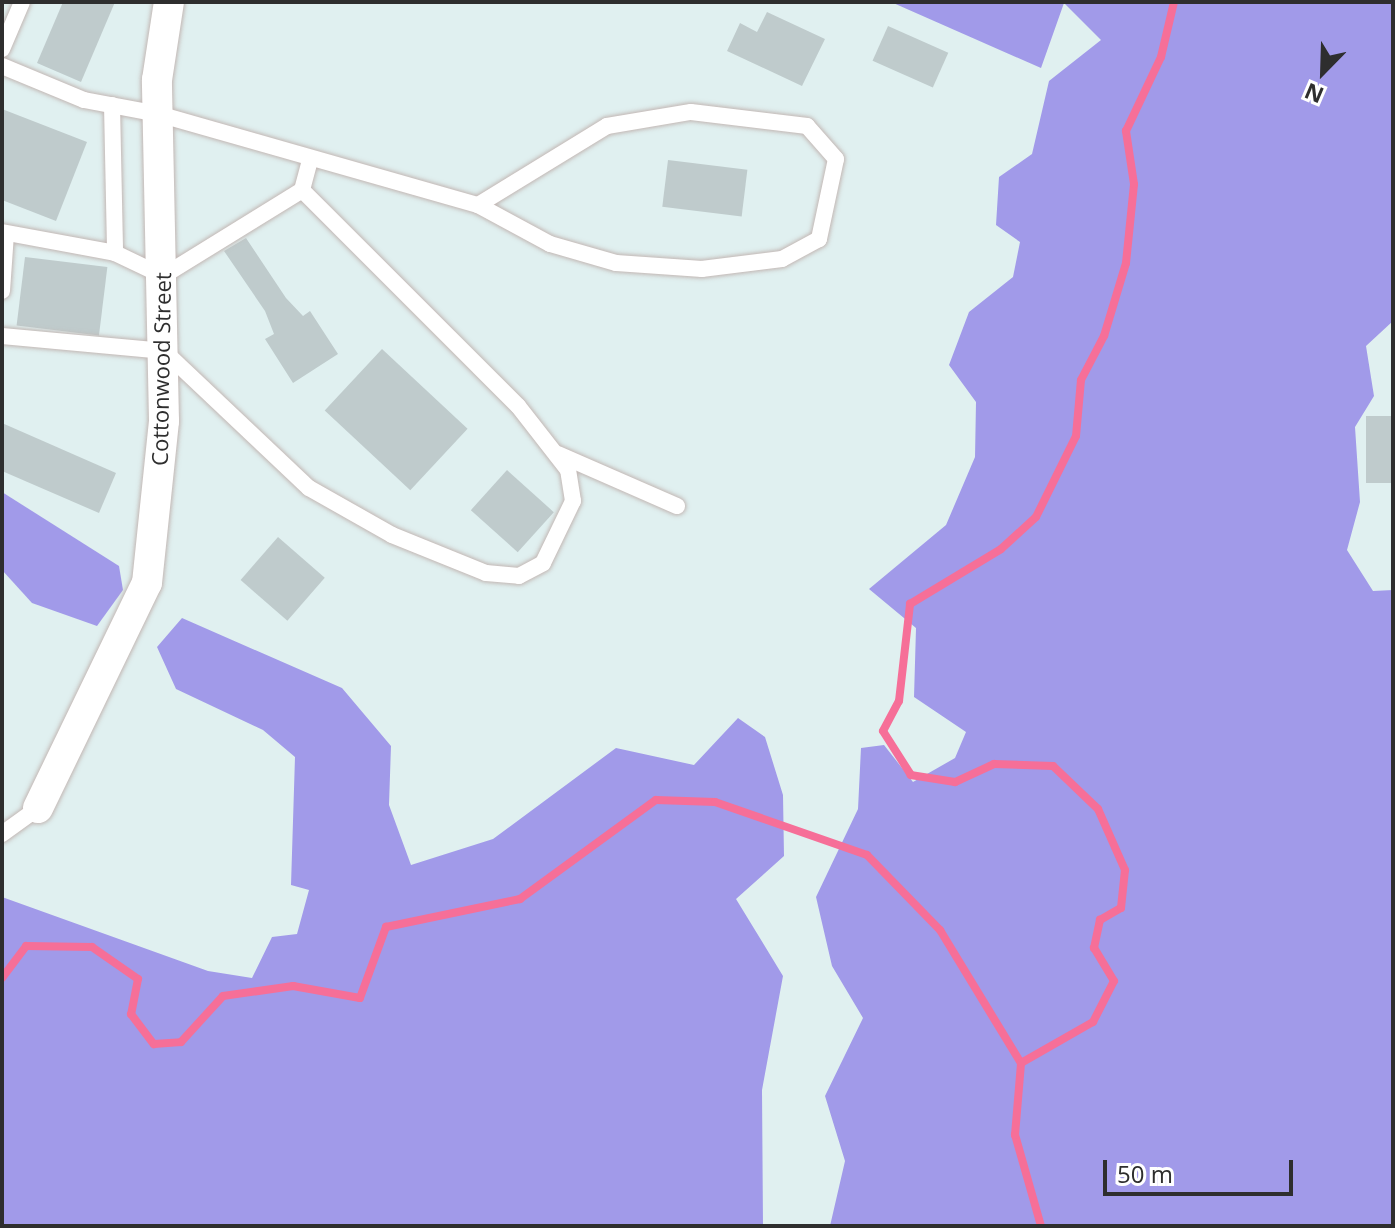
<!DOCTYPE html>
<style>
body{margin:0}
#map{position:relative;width:1395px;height:1228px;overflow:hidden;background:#e0f0f0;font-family:"Open Sans",sans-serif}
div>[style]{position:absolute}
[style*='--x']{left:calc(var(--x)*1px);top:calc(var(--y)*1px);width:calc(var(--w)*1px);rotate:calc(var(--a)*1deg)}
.green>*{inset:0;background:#a19ae9}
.stream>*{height:8px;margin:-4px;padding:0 4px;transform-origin:4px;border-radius:4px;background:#f66f98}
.building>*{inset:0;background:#bfcbcc;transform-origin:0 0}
.roads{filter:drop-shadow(0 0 2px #c2b7b4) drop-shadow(0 0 2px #c2b7b4)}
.service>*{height:16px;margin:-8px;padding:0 8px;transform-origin:8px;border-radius:8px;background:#fff}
.minor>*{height:30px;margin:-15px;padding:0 15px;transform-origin:15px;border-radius:15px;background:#fff}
span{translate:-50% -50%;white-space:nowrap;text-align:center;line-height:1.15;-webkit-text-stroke:6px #fff;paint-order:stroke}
.street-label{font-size:22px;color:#2e2e2e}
.frame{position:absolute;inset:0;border:4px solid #2e2e2e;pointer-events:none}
.north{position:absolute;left:1283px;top:32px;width:80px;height:80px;-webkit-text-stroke:6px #fff;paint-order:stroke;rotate:203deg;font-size:22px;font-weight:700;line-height:32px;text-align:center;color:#2e2e2e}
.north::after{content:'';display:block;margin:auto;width:28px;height:36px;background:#2e2e2e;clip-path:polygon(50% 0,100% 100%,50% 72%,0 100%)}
.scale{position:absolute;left:1103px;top:1160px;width:190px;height:36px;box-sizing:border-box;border:4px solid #2e2e2e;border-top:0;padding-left:10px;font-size:24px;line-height:28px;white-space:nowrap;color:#2e2e2e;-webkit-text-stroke:6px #fff;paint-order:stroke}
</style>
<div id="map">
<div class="green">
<i style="clip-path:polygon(891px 2px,1393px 2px,1393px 321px,1366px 346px,1374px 396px,1355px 427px,1360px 502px,1347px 550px,1373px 591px,1393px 590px,1393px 1226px,830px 1226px,845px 1161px,825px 1096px,863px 1018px,832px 966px,816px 897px,858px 809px,861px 748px,884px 745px,913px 782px,955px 758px,966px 732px,914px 697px,916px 628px,869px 589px,946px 525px,975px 457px,976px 402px,949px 365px,969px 312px,1013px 277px,1020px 242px,996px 225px,999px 177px,1032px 154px,1049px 81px,1101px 40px,1064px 3px,1041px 68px)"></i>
<i style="clip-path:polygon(2px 492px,119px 566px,123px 590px,97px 626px,32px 603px,2px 570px)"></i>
<i style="clip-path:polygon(182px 618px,342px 688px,391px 746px,389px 805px,411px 865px,493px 839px,616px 748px,694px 765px,738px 718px,765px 737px,783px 795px,784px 856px,736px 899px,783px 976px,762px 1090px,763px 1226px,2px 1226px,2px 897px,208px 971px,252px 978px,272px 937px,297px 934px,309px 890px,291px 885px,295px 757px,263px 730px,176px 689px,157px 647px)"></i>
</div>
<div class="stream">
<i style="--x:2;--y:978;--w:40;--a:-53"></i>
<i style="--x:26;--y:946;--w:66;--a:0.9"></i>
<i style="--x:92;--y:947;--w:56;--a:34.8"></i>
<i style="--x:138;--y:979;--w:36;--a:101"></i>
<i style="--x:131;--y:1014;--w:38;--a:53"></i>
<i style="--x:154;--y:1044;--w:27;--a:-4"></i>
<i style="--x:181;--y:1042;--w:62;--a:-47.6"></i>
<i style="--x:223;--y:996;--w:71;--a:-8.1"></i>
<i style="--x:293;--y:986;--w:68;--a:10.2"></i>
<i style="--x:360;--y:998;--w:76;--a:-69.9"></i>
<i style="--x:386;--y:927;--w:137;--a:-11.8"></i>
<i style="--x:520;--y:899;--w:168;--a:-36.1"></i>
<i style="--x:656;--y:800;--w:59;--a:1.9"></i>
<i style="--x:715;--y:802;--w:161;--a:19.2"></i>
<i style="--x:867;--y:855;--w:105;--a:45.8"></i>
<i style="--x:940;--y:930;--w:156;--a:58.7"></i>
<i style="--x:1041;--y:1226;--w:95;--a:-105.9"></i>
<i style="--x:1015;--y:1135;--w:72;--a:-85.2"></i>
<i style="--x:1021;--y:1063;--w:83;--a:-29.7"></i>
<i style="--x:1093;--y:1022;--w:46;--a:-62.9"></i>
<i style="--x:1114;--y:981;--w:39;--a:-121"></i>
<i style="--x:1094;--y:948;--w:29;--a:-78"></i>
<i style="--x:1100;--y:920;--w:24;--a:-30"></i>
<i style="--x:1121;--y:908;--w:38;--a:-84"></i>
<i style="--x:1125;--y:870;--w:67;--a:-113.9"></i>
<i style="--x:1098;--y:809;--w:62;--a:-136.3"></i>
<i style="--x:1053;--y:766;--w:59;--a:-178.1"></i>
<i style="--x:994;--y:764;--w:43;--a:155.2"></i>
<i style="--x:955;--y:782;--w:45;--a:-171"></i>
<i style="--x:911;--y:775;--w:52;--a:-122.5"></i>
<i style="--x:883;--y:731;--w:34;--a:-62"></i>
<i style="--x:899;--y:701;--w:98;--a:-83.5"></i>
<i style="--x:910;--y:604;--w:106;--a:-31.1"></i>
<i style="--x:1001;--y:549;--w:47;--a:-42.4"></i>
<i style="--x:1036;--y:517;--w:90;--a:-63.7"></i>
<i style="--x:1076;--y:436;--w:56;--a:-84.9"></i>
<i style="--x:1081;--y:380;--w:50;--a:-62.4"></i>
<i style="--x:1104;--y:336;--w:76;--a:-73.2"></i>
<i style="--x:1126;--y:263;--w:79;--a:-84.2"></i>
<i style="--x:1134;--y:184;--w:54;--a:-98.6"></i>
<i style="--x:1126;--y:131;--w:82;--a:-64.7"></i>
<i style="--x:1161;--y:57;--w:57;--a:-76.7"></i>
</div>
<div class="building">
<i style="clip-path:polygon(63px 2px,115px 2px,81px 82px,37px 63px)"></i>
<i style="clip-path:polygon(767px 12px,825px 39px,802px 86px,727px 51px,740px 23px,757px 32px)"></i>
<i style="left:888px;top:26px;width:66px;height:38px;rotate:24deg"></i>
<i style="clip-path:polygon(2px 109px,87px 142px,56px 221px,2px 200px)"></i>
<i style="left:668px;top:160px;width:80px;height:47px;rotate:7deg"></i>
<i style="clip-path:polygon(246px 238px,286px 298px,303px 316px,310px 311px,338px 354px,293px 383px,265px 339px,274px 334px,265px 311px,224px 251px)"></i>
<i style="left:25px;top:257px;width:83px;height:69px;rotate:7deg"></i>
<i style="left:382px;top:349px;width:117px;height:84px;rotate:43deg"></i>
<i style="left:1366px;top:416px;width:27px;height:67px"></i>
<i style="clip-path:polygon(2px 423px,116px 473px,99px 513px,2px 471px)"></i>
<i style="left:507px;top:470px;width:63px;height:54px;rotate:42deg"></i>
<i style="left:278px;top:537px;width:62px;height:57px;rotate:41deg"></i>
</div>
<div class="roads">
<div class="service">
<i style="--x:2;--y:49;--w:51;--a:-66.9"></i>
<i style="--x:2;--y:66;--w:89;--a:22.5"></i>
<i style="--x:84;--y:100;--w:75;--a:10.7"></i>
<i style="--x:158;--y:114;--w:333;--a:15.9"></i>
<i style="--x:112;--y:105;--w:148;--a:88.8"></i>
<i style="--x:115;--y:253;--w:53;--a:25.6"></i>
<i style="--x:163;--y:276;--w:163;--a:-31.7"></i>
<i style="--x:691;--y:112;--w:117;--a:6.9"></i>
<i style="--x:807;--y:126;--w:44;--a:48.7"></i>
<i style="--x:836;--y:159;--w:82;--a:102"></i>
<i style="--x:819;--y:239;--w:42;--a:151.6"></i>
<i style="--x:782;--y:259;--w:81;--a:172.9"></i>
<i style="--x:702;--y:269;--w:86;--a:-176"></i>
<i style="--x:616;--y:263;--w:69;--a:-163.9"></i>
<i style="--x:550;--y:244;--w:82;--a:-151.6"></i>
<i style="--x:478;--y:205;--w:151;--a:-31.5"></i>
<i style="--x:607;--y:126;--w:85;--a:-9.5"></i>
<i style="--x:2;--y:232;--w:115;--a:10.5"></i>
<i style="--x:2;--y:291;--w:57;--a:-86"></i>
<i style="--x:2;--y:336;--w:163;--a:5.3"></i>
<i style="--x:164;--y:351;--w:199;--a:43.4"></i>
<i style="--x:309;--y:488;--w:95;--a:29.5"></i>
<i style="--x:392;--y:535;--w:101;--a:22"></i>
<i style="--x:486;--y:573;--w:33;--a:5"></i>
<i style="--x:519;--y:576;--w:27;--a:-28"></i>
<i style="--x:543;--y:563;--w:69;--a:-64.2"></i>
<i style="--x:573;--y:501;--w:31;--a:-99"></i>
<i style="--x:568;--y:470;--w:81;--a:-128"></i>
<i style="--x:518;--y:406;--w:305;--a:-135"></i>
<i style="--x:302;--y:190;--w:30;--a:-75"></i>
<i style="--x:558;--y:454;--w:130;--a:23.6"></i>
<i style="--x:2;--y:834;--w:44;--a:-35.8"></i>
</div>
<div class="minor">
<i style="--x:38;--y:808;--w:250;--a:-64.2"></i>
<i style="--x:147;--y:583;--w:163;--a:-84"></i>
<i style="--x:164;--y:421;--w:341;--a:-91.2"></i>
<i style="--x:157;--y:80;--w:79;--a:-81.3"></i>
</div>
</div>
<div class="street-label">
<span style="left:161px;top:369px;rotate:-89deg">Cottonwood Street</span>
</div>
<div class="frame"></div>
<div class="north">N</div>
<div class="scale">50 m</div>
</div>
